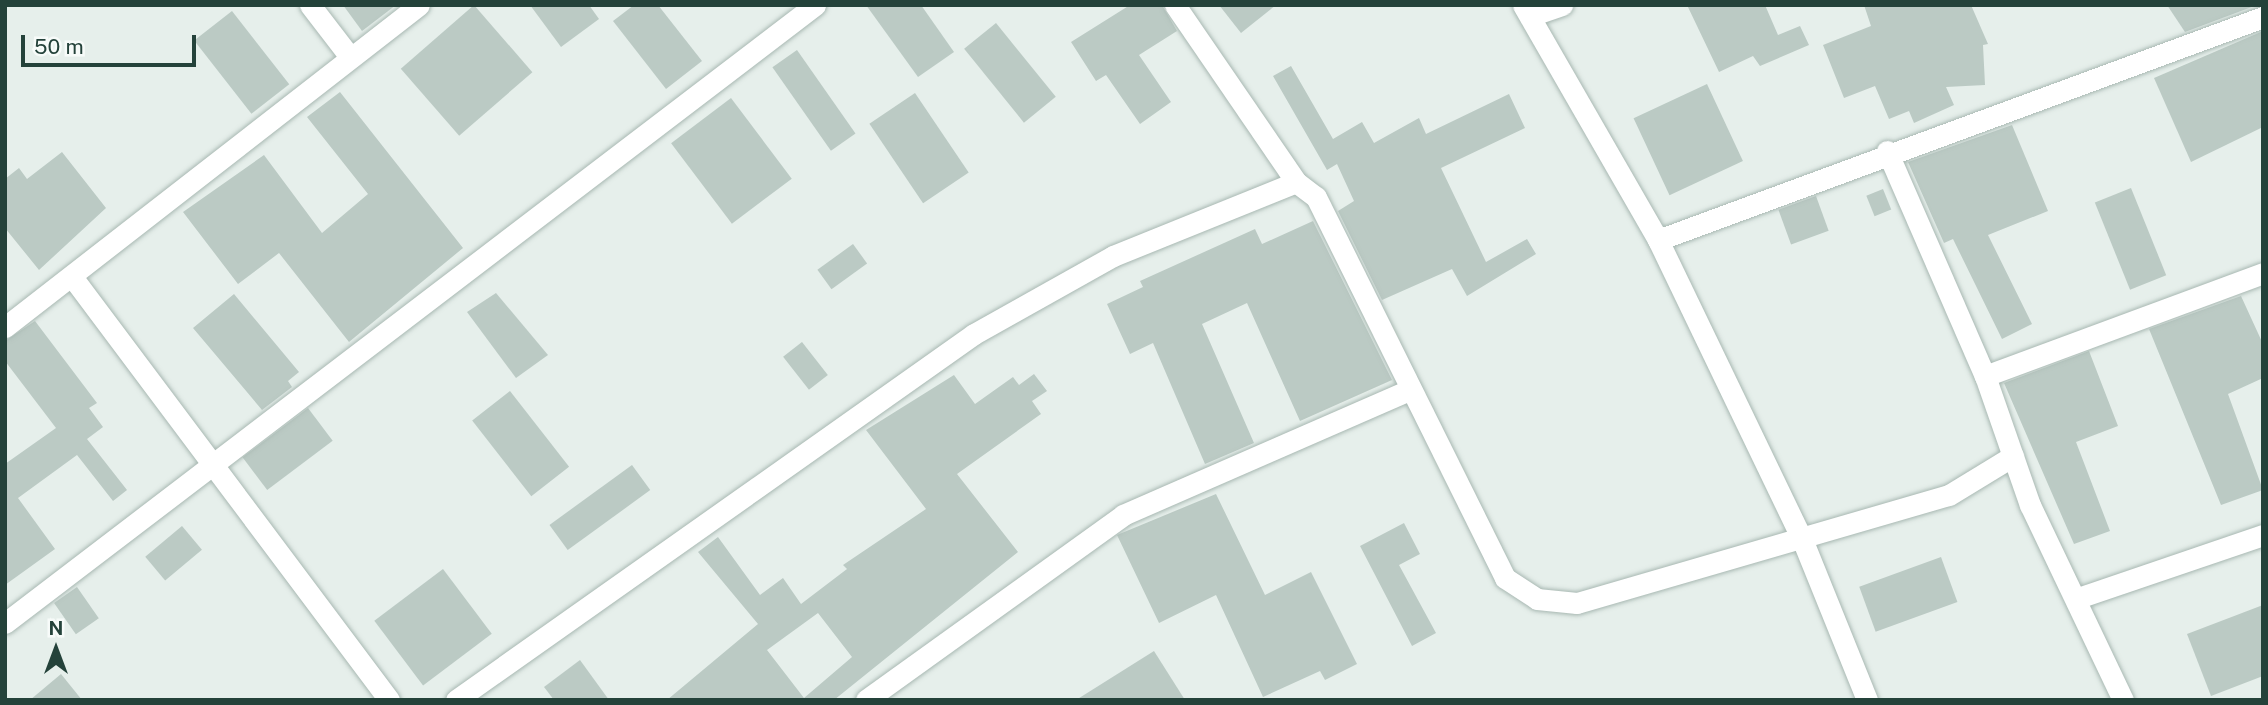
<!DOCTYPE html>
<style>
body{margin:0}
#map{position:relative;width:2268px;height:705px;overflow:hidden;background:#e6efeb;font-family:"Public Sans",sans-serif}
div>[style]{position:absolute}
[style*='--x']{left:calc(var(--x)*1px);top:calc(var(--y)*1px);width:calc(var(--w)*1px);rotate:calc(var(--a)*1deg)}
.building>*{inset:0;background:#bbcac4;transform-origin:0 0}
.roads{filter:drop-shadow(0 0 2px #a8b8b2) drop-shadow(0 0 2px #a8b8b2)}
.minor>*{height:21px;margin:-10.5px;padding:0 10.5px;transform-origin:10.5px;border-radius:10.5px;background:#fff}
.secondary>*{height:21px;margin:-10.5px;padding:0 10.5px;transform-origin:10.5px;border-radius:10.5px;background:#fff}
span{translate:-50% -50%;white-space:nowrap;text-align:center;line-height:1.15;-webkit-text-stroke:5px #f7fbf9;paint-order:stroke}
.frame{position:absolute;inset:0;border:7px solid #24423a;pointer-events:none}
.north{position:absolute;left:21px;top:614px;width:70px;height:70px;-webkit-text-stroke:5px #f7fbf9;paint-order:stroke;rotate:0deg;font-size:19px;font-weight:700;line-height:28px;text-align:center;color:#24423a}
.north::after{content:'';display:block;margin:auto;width:24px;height:32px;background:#24423a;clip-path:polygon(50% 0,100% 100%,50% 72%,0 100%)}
.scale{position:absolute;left:21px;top:35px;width:175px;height:32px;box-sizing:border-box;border:4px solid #24423a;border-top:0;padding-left:9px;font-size:21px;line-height:24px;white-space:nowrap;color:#24423a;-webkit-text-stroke:5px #f7fbf9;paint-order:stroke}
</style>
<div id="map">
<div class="building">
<i style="clip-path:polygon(343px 5px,396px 5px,362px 31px)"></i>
<i style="left:474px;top:5px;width:89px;height:97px;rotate:49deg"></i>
<i style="clip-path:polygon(530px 5px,589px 5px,599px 19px,561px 47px)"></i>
<i style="clip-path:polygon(634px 5px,658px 5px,702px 61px,666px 89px,613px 21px)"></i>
<i style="clip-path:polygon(866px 5px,921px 5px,954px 52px,918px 77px)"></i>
<i style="clip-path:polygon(1130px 5px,1162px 5px,1177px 31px,1139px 55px,1171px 102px,1140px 124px,1106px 75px,1096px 81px,1071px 42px)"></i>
<i style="clip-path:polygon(1219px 5px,1276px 5px,1241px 33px)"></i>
<i style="clip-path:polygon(1687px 5px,1765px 5px,1778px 35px,1800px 26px,1809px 45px,1760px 66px,1753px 56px,1719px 72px)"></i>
<i style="clip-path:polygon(1864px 5px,1971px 5px,1988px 44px,1983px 45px,1985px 85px,1946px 87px,1954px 105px,1914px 123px,1909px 111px,1889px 119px,1875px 86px,1844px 98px,1823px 45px,1871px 26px)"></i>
<i style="clip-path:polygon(2167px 5px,2257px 5px,2185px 32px)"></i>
<i style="left:232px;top:11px;width:93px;height:48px;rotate:52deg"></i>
<i style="left:996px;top:23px;width:95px;height:41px;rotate:51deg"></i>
<i style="clip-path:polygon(2263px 31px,2263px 127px,2191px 162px,2154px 78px)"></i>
<i style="left:797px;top:50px;width:102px;height:30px;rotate:55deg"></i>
<i style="clip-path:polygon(1291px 66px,1333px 139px,1362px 122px,1374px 143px,1419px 118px,1426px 134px,1509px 94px,1525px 128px,1441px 168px,1486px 262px,1527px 239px,1536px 254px,1467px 296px,1452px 269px,1382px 300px,1338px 211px,1354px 201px,1337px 164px,1327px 170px,1273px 76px)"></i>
<i style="left:1707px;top:84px;width:85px;height:81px;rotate:65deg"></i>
<i style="clip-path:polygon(340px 92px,463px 248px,349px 342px,279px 253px,238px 284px,183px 212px,264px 155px,322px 233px,368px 194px,307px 117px)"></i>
<i style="left:915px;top:93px;width:96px;height:55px;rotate:56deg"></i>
<i style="left:731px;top:98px;width:101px;height:75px;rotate:53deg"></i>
<i style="clip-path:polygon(2012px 125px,2048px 211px,1988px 235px,2032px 324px,2002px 339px,1953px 239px,1944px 243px,1908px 162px)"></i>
<i style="clip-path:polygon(62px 152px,106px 208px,39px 270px,5px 228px,5px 179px,19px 168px,27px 179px)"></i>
<i style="left:2131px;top:188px;width:94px;height:39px;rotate:68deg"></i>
<i style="left:1883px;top:189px;width:22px;height:18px;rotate:68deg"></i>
<i style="left:1816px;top:196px;width:37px;height:40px;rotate:70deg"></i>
<i style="clip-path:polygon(1313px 221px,1392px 380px,1300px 421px,1247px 303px,1202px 324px,1254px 443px,1205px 464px,1153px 343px,1130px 354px,1107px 304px,1143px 287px,1140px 281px,1255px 229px,1262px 244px)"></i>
<i style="left:853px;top:244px;width:24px;height:44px;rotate:54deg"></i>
<i style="clip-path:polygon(496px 293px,548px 355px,516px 378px,467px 312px)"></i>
<i style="clip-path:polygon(234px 294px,299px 372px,288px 381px,292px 387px,262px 410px,193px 328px)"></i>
<i style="clip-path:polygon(2241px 296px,2263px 344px,2263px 378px,2228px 394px,2263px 490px,2221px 505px,2149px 329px)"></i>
<i style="clip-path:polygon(35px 321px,97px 403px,89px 408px,103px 427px,87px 439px,127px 490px,113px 501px,77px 455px,18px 498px,55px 549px,5px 585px,5px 464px,56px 428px,5px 361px,5px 341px)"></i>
<i style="left:802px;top:342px;width:42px;height:24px;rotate:52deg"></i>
<i style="clip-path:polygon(2089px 351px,2118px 426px,2076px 442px,2110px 531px,2074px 544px,2004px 383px)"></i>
<i style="clip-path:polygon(evenodd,1034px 374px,1047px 391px,1032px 401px,1041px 414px,957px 474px,1018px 552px,834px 700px,667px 700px,758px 624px,698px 552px,718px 537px,760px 595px,783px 578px,801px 604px,847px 569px,843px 565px,926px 509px,866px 430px,954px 375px,975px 404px,1013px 377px,1019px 385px,1034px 374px,818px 613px,852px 657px,804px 698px,767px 650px,818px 613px)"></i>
<i style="left:510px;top:391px;width:96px;height:48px;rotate:52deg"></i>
<i style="left:308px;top:408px;width:41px;height:82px;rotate:53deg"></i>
<i style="left:632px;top:465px;width:31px;height:102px;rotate:54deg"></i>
<i style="clip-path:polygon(1216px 494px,1265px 595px,1311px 572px,1357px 664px,1325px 680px,1320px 671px,1263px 697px,1216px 595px,1159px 623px,1117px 535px)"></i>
<i style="clip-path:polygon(1404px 523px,1420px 554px,1399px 565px,1436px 633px,1412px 646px,1360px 546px)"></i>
<i style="left:182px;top:526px;width:31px;height:48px;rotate:50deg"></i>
<i style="left:1941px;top:557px;width:48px;height:87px;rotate:70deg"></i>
<i style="left:443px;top:569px;width:81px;height:86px;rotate:53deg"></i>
<i style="left:77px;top:587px;width:38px;height:28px;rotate:55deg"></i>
<i style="clip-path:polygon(2263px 605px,2263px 676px,2211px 696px,2187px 634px)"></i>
<i style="clip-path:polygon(1154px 651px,1185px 700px,1076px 700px)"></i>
<i style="clip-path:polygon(580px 660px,609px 700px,554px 700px,544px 687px)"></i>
<i style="clip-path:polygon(61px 674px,82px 700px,30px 700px)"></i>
</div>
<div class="roads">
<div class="minor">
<i style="--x:310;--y:5;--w:66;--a:52.4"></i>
<i style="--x:1175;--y:5;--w:214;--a:55.6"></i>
<i style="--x:1530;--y:16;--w:34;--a:-19"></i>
<i style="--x:1887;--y:151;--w:245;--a:66.5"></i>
<i style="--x:1985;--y:376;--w:137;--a:70.8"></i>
<i style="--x:2030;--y:505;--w:216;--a:64.5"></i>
<i style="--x:1658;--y:240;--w:645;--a:-20.23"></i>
<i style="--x:73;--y:278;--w:527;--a:53.17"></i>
<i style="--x:5;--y:327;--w:524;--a:-37.87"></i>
<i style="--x:1985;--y:376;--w:296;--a:-20.3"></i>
<i style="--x:2078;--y:598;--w:195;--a:-18.8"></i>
<i style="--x:5;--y:623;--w:1019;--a:-37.34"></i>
<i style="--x:456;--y:700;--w:634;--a:-35.24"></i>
<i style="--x:974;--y:334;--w:159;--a:-29.3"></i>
<i style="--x:1113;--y:256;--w:197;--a:-22"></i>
<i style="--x:1296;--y:182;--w:25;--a:37"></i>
<i style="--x:1316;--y:197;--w:425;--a:63.6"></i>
<i style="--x:1505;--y:578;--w:38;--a:33"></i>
<i style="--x:1537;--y:599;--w:40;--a:5.7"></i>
<i style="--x:1577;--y:603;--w:387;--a:-16.2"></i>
<i style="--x:1949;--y:495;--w:75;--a:-31.4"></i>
<i style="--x:866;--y:700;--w:317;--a:-35.7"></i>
<i style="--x:1123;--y:515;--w:314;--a:-23.6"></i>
</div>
<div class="secondary">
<i style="--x:1523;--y:5;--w:271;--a:60.1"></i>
<i style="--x:1658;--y:240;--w:332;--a:64.3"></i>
<i style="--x:1802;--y:539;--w:174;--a:68"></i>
</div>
</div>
<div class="frame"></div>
<div class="north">N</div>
<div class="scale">50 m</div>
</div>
